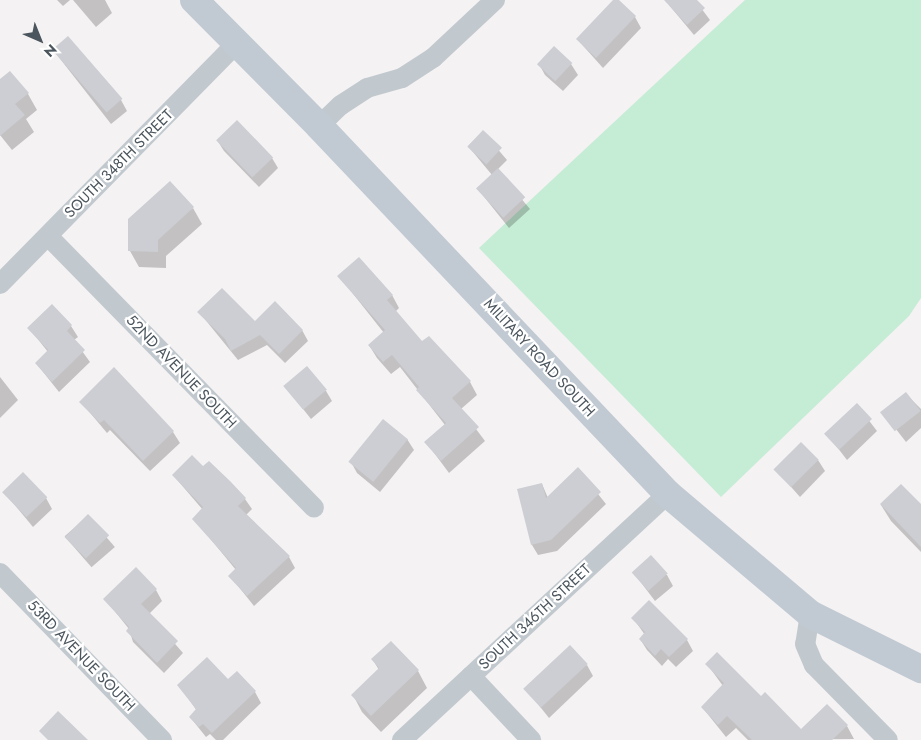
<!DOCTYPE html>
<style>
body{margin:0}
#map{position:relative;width:921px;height:740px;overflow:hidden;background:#f4f2f2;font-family:Jost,sans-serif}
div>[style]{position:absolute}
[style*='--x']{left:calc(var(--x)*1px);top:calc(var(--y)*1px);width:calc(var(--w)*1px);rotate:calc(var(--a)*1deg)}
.green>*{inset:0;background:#c5ecd4}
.shadow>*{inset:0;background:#0003;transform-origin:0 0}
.building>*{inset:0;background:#ccced3;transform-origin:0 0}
.minor>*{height:20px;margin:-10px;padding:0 10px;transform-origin:10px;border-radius:10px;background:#c1c9cf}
.secondary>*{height:28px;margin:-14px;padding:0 14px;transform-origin:14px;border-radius:14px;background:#c1cad3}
span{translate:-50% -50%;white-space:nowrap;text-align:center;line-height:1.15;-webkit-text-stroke:4.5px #fff;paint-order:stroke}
.street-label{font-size:15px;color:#4b555d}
.north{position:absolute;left:15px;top:15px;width:50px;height:50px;-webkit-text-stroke:4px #fff;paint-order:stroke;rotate:136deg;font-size:14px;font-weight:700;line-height:20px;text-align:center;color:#4b555d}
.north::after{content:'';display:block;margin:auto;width:18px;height:22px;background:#4b555d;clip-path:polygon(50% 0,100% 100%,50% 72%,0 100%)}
</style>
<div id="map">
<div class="green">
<i style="clip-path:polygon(745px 0,921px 0,921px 298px,909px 316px,721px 497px,479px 248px)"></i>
</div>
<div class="shadow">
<i style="clip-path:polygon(57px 0,70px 0,63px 6px)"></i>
<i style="clip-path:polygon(73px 0,105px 0,112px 13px,96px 27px)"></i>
<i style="clip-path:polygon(614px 0,635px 17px,641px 28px,603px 68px,577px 39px)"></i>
<i style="clip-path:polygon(674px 0,695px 0,710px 20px,694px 35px,669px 5px)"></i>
<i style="clip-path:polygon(54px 51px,121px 100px,127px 111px,111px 124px)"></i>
<i style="clip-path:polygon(539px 64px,571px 64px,578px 75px,563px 91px,545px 75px)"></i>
<i style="clip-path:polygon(0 81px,28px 94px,37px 110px,26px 119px,34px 132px,12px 150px,0 135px)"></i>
<i style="clip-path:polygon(483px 132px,507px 160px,497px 170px,530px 209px,509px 228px,477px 188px,492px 175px,468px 146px)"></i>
<i style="clip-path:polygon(217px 140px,272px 158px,278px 168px,259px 187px,224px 151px)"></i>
<i style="clip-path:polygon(193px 208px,202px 224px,166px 256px,166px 268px,139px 267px,130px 251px)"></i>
<i style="clip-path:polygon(339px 276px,392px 295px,399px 308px,395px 312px,422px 343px,470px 382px,477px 395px,461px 409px,485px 441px,449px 473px,426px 442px,445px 425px,400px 367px,391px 374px,377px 358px,369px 345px,384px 333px)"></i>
<i style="clip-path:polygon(52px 306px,71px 326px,78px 337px,74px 340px,90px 362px,59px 392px,36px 363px,48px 352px,29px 328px)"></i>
<i style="clip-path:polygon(199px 312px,302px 330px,308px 341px,285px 363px,267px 345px,238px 360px)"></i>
<i style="clip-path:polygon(114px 369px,173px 432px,180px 443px,150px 471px,110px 430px,107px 433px,81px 402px)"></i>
<i style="clip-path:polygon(0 377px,18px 400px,0 418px)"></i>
<i style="clip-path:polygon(285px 386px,326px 391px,332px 401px,311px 419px)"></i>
<i style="clip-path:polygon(906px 394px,921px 409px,921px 428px,906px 442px,885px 415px)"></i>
<i style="clip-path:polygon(857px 405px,877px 431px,847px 460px,827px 434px)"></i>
<i style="clip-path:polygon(407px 439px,414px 450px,380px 492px,357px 473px,351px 462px)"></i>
<i style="clip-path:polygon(818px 460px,825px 471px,800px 497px,776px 470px)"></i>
<i style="clip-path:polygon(203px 468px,245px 499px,252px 509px,246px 515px,289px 557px,295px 568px,254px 606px,230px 576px,236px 570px,194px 519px,203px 510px,173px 475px)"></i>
<i style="clip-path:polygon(578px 469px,606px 504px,557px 551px,538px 555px,532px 545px,542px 484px,548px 498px)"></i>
<i style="clip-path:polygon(4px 492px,46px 498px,52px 509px,33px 527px)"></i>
<i style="clip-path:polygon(881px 505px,921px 506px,921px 552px,891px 521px)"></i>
<i style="left:88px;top:516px;width:41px;height:31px;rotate:49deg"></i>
<i style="clip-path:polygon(633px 572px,667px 575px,673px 586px,655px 601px)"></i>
<i style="clip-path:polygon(156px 590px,162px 601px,149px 614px,183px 653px,164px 673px,133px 642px,129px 629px,105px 599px)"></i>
<i style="clip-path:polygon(633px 618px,687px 640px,693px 651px,676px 667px,668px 659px,662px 666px,647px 650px,640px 639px,645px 635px)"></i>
<i style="clip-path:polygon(390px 643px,418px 671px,427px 688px,381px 732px,362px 712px,353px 695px,379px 670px,373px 660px)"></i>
<i style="clip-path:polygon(707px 664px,761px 697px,801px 731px,847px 726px,854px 739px,748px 740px,736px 728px,726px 737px,702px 707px,723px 686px)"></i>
<i style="clip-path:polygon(587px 665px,593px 676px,549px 718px,526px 689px)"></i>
<i style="clip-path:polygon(228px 681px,255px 692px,261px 703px,223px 740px,216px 740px,210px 734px,206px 737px,190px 717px,197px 711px,179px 685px)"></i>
</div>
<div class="building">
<i style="clip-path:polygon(613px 0,619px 0,636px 16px,596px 58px,576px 39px)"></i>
<i style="clip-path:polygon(664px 0,697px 0,705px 8px,687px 25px)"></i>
<i style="left:68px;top:36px;width:83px;height:21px;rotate:49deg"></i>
<i style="left:554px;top:46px;width:25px;height:25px;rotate:43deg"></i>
<i style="clip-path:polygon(10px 71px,29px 93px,15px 104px,25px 115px,0 136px,0 79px)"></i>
<i style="left:237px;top:120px;width:52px;height:29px;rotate:46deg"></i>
<i style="left:483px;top:130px;width:26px;height:23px;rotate:43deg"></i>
<i style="left:498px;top:168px;width:40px;height:30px;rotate:47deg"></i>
<i style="clip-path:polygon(170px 181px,194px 207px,158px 240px,158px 252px,128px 251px,128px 219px)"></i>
<i style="clip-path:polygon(359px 257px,393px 295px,387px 300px,422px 341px,429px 336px,471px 381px,452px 398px,479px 427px,441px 461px,424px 442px,446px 423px,416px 390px,419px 387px,392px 355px,383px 362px,368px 345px,385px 330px,337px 276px)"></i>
<i style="clip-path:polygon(222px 288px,255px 321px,275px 301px,303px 330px,279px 354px,260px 335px,231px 351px,225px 339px,197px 312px)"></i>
<i style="clip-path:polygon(52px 304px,72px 325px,67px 331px,85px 350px,52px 382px,35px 363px,48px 350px,27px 328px)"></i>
<i style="left:307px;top:366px;width:31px;height:31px;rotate:50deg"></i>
<i style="clip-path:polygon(114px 367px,174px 431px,143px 461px,104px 420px,100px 423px,79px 402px)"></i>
<i style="left:906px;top:392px;width:24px;height:33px;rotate:52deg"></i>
<i style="left:857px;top:403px;width:22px;height:45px;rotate:47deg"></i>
<i style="left:383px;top:419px;width:32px;height:55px;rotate:39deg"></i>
<i style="left:801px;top:442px;width:25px;height:39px;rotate:45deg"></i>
<i style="clip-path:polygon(192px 455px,203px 466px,209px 461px,230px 481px,246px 498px,238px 506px,290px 556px,247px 596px,228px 576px,236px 568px,192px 519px,203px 507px,172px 475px)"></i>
<i style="clip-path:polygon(578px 467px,601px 492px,551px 540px,531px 545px,517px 489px,542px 483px,546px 498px)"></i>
<i style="left:23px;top:472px;width:35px;height:29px;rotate:46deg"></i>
<i style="clip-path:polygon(901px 484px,921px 504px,921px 547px,880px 504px)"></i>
<i style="left:88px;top:514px;width:30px;height:33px;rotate:45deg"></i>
<i style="left:651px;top:555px;width:25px;height:26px;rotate:48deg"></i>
<i style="clip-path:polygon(136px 567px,157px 589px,141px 604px,178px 641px,157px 663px,126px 631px,129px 627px,103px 599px)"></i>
<i style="clip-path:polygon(649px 600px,688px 639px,669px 657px,661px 649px,655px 656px,639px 639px,645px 632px,631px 618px)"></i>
<i style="clip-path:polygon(391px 641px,419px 670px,371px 716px,351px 695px,379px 668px,371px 659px)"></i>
<i style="left:570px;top:645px;width:26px;height:64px;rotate:47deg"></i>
<i style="clip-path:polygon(717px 652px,761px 696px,765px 692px,801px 729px,827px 704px,848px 725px,832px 740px,752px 740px,727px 716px,718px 725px,701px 707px,724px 683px,705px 664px)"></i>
<i style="clip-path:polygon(207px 657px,228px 679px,237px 671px,256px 691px,212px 733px,203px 724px,199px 727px,189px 717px,196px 709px,177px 685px)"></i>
<i style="clip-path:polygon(58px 711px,88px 740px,48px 740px,39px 731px)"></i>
</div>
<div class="minor">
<i style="--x:319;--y:126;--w:30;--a:-44"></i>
<i style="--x:341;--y:105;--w:31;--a:-33"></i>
<i style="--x:367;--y:88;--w:36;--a:-16"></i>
<i style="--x:402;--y:78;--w:37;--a:-33"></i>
<i style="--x:433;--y:58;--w:85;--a:-43.1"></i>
<i style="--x:48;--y:236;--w:380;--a:45.6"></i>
<i style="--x:0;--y:284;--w:338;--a:-45.5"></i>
<i style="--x:0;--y:573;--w:233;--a:45.9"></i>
<i style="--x:810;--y:614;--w:30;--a:99"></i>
<i style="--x:805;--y:644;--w:23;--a:67"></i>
<i style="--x:814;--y:665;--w:105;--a:45.4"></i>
<i style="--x:471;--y:676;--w:88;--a:46.8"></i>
<i style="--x:402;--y:740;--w:362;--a:-42.8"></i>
</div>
<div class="secondary">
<i style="--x:194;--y:0;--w:177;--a:45.2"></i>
<i style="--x:319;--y:126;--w:507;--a:46.52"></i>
<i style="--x:668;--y:494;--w:186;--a:40.2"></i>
<i style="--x:810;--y:614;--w:124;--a:26.4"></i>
</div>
<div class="street-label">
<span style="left:119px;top:164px;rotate:-45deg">SOUTH 348TH STREET</span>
<span style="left:539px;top:358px;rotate:47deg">MILITARY ROAD SOUTH</span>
<span style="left:181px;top:372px;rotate:46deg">52ND AVENUE SOUTH</span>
<span style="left:535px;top:617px;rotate:-43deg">SOUTH 346TH STREET</span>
<span style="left:81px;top:656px;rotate:46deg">53RD AVENUE SOUTH</span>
</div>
<div class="north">N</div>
</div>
